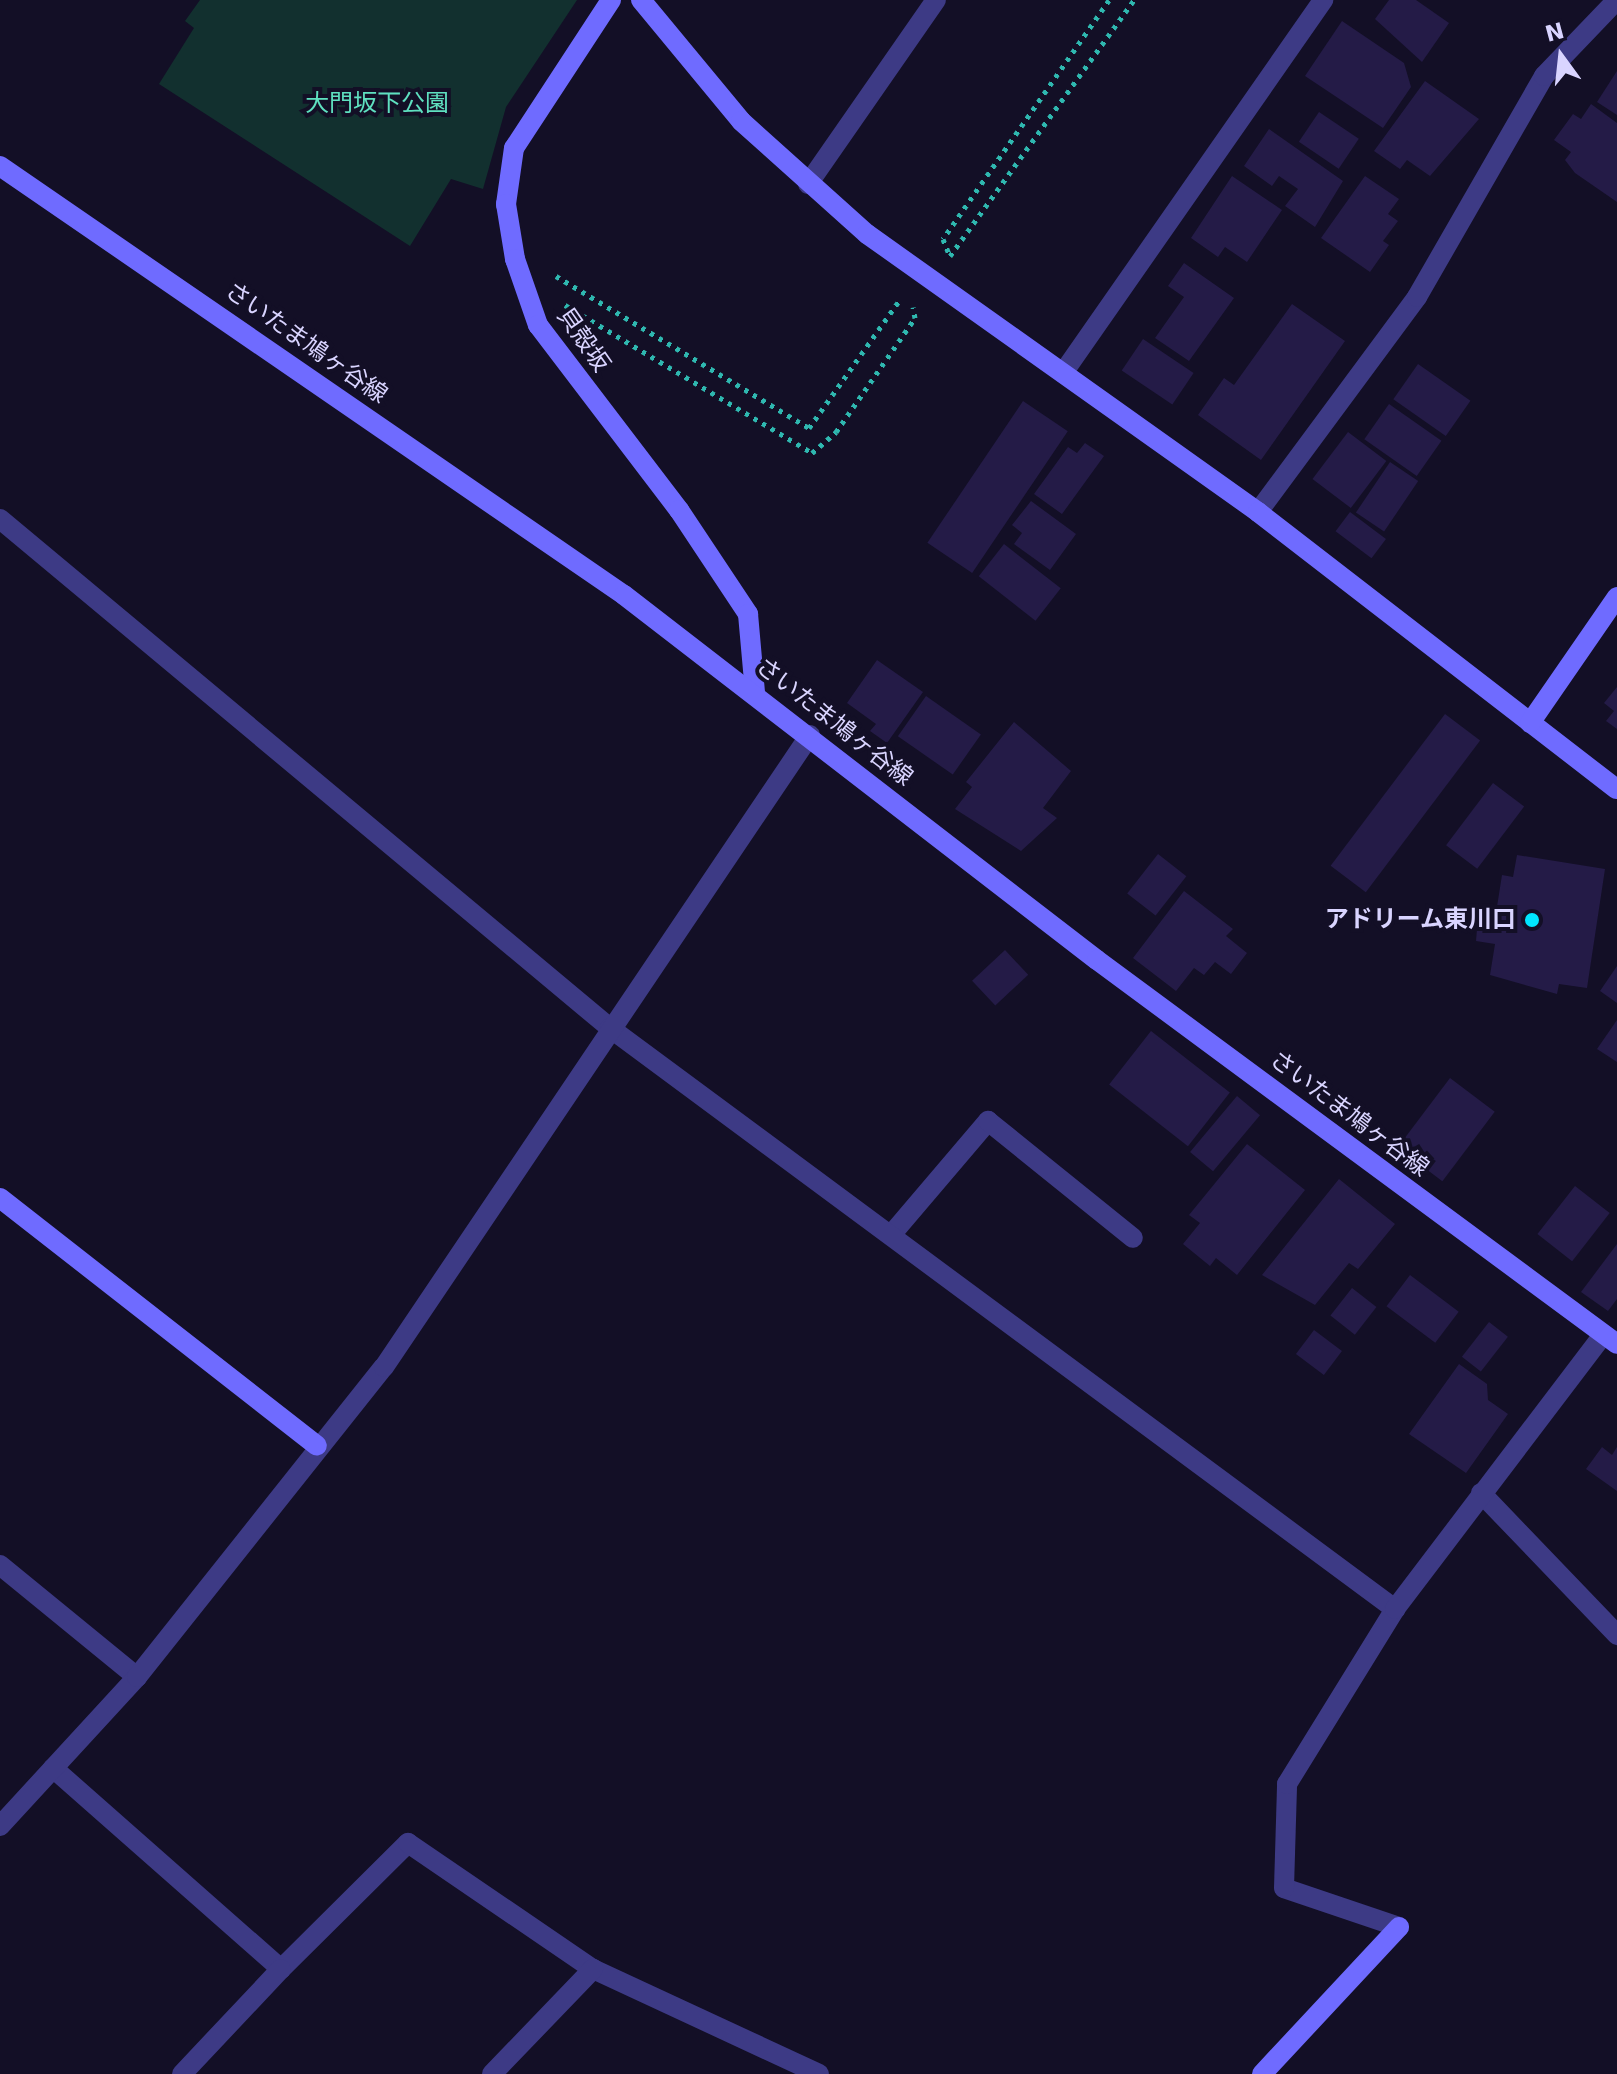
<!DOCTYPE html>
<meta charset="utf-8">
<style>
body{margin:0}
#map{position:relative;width:1617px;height:2074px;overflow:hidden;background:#130f26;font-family:"DejaVu Sans","Noto Sans JP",sans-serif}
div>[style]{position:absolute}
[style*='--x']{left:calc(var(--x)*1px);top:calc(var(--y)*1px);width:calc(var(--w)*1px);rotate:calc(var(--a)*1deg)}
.green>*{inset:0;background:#12302f}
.building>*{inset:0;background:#241b47;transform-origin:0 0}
.path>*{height:5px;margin-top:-2.5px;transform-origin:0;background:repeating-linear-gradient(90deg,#2fb8b0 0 4px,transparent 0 10px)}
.lane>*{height:20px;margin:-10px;padding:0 10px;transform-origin:10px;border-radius:10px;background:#3d3a85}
.street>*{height:20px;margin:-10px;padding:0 10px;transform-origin:10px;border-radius:10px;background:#3d3a85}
.secondary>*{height:20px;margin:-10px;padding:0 10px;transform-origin:10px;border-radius:10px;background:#6f6bff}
.dots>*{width:22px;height:22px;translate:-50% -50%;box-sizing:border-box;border:4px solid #130f26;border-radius:50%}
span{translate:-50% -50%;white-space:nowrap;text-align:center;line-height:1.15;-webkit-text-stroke:8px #130f26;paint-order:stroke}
.park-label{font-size:24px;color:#5fe0c0}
.street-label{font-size:24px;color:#d9d4ff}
.poi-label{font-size:24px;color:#d9d4ff;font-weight:700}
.right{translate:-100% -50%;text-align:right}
.north{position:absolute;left:1521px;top:16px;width:80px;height:80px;-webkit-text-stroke:6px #130f26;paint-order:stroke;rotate:345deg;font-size:22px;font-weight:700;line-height:32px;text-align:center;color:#d9d4ff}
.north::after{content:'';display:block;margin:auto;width:28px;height:36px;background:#d9d4ff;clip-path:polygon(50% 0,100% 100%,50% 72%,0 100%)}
</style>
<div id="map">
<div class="green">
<i style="clip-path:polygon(200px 0,577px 0,506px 107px,483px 189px,451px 179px,410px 246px,159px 84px,194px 28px,185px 21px)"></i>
</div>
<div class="building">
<i style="clip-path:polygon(1389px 0,1416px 0,1449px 23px,1422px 62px,1375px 19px)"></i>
<i style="clip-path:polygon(1342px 21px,1404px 63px,1411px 87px,1383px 128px,1305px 76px)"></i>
<i style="clip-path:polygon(1617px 71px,1617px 115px,1597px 102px)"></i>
<i style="clip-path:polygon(1425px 81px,1479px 119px,1430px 176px,1407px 160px,1400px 169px,1374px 151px)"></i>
<i style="clip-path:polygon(1591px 104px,1617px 123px,1617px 202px,1575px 173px,1565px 160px,1571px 152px,1554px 140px,1573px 114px,1581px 119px)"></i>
<i style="left:1319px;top:112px;width:48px;height:36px;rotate:34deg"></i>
<i style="clip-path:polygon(1269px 129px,1343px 181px,1315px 227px,1285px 206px,1298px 189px,1279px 176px,1272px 186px,1244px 166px)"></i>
<i style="clip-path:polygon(1232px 176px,1282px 210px,1247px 262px,1225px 247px,1218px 257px,1191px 238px)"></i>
<i style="clip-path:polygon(1365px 176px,1399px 199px,1388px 214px,1398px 221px,1383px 241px,1389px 245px,1370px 272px,1321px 238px)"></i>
<i style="clip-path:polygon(1184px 263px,1234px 298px,1189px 361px,1155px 338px,1184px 297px,1168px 286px)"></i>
<i style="clip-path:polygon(1292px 304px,1345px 341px,1261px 460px,1198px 415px,1224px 378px,1234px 385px)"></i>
<i style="left:1143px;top:339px;width:61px;height:38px;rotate:34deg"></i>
<i style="left:1418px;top:364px;width:64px;height:43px;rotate:35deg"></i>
<i style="left:1023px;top:401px;width:54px;height:171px;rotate:34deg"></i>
<i style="left:1389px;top:404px;width:64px;height:43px;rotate:35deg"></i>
<i style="left:1348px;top:432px;width:48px;height:59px;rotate:37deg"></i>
<i style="clip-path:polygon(1085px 443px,1104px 456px,1062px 514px,1034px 494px,1068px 447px,1077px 453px)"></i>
<i style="left:1390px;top:462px;width:34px;height:61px;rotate:34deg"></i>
<i style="clip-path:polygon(1031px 501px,1076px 534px,1050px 570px,1014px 544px,1022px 533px,1012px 525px)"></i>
<i style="left:1350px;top:512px;width:45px;height:24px;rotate:37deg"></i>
<i style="left:1004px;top:544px;width:72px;height:41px;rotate:38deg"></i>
<i style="clip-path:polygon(877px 660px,923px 692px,887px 743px,870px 731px,876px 724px,847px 703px)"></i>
<i style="clip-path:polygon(1617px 687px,1617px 729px,1606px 721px,1614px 711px,1604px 703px)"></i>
<i style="left:926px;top:696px;width:67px;height:49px;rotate:35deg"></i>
<i style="left:1445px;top:714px;width:44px;height:190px;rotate:37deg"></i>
<i style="clip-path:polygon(1014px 722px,1071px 771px,1043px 808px,1057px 818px,1021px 851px,955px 809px,972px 787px,966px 782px)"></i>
<i style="left:1493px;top:783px;width:39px;height:78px;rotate:37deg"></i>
<i style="left:1158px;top:854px;width:36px;height:50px;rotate:38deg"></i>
<i style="clip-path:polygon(1517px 855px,1605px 869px,1587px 988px,1559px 984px,1557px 994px,1490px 975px,1495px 944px,1476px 941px,1477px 929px,1467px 927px,1469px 909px,1496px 913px,1502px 875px,1513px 877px)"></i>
<i style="clip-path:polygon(1184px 891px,1233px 929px,1226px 936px,1247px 953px,1231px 974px,1215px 962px,1204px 975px,1194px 968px,1176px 991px,1133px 958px)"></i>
<i style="left:1005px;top:950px;width:34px;height:45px;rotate:47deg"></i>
<i style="clip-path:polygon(1617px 966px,1617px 1003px,1600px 991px)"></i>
<i style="clip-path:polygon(1617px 1020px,1617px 1062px,1597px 1049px)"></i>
<i style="left:1151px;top:1031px;width:100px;height:68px;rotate:38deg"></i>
<i style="left:1450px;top:1078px;width:56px;height:87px;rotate:37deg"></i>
<i style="left:1237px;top:1096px;width:30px;height:73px;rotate:40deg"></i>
<i style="clip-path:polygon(1247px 1144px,1305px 1190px,1237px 1275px,1216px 1258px,1210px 1266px,1183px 1244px,1200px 1223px,1189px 1215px)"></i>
<i style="clip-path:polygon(1339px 1179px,1395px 1224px,1358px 1269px,1349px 1263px,1315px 1305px,1262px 1275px)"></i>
<i style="left:1575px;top:1186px;width:44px;height:61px;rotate:38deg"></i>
<i style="clip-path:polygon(1617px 1244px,1617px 1299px,1608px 1311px,1581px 1292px)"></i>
<i style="left:1410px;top:1275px;width:61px;height:39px;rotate:37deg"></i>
<i style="left:1352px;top:1288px;width:31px;height:35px;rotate:38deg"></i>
<i style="left:1489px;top:1322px;width:24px;height:44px;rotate:38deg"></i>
<i style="left:1314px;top:1330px;width:35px;height:30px;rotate:37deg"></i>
<i style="clip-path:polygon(1459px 1364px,1487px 1384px,1488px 1400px,1508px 1414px,1466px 1473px,1409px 1434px)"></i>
<i style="clip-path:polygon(1602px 1447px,1612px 1455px,1617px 1447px,1617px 1491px,1586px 1469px)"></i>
</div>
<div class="path">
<i style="--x:1109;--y:0;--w:291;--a:124.8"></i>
<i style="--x:943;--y:239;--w:18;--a:68"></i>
<i style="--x:950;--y:256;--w:315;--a:-54.3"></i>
<i style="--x:556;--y:276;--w:295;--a:31"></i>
<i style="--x:809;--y:428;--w:159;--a:-54.7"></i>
<i style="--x:565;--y:305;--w:288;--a:30.9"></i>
<i style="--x:812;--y:453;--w:32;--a:-41"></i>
<i style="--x:836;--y:432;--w:139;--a:-55.3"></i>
<i style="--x:915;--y:318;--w:11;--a:-100"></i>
</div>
<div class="lane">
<i style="--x:891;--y:1235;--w:150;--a:-49.6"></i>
<i style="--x:988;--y:1121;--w:186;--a:38.9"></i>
<i style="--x:1481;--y:1493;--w:197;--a:46.2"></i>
</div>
<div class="street">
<i style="--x:808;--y:184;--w:224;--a:-55.2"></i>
<i style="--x:1063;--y:373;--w:455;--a:-55.1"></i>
<i style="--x:1258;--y:512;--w:267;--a:-53.5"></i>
<i style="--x:1417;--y:297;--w:255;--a:-60.1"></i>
<i style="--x:1544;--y:76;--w:105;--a:-46.2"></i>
<i style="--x:0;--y:519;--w:794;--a:39.84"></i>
<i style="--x:610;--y:1028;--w:977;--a:36.51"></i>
<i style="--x:0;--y:1565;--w:177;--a:39.3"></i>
<i style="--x:53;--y:1768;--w:304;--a:41.4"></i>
<i style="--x:281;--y:1969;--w:179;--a:-44.8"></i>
<i style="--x:408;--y:1843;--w:224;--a:34.3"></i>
<i style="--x:593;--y:1969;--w:249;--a:24.9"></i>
<i style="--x:0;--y:1826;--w:202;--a:-47.4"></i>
<i style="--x:137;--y:1677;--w:396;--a:-51.5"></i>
<i style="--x:384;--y:1367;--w:762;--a:-56.02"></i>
<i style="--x:1399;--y:1927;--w:121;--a:-161.3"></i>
<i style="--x:1284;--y:1888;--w:104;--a:-88.3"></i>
<i style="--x:1287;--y:1784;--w:206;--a:-58.3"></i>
<i style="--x:1395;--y:1609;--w:344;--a:-52.8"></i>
<i style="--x:182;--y:2074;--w:144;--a:-46.7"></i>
<i style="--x:492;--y:2074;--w:146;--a:-46.1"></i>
</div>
<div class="secondary">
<i style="--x:611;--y:0;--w:177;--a:123.2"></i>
<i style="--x:514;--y:148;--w:57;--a:98.1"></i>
<i style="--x:506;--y:204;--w:56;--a:80.7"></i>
<i style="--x:515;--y:259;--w:70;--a:70.8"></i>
<i style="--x:538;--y:325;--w:233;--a:52.7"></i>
<i style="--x:679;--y:510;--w:125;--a:56.4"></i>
<i style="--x:748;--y:614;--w:78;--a:84.9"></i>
<i style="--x:641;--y:0;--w:157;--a:50.4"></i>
<i style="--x:741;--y:121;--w:169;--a:41.9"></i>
<i style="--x:867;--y:234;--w:480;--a:35.4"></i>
<i style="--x:1258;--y:512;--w:453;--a:37.7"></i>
<i style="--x:0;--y:166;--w:757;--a:34.51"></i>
<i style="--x:624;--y:595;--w:597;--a:37.66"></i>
<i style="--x:1097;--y:960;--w:646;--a:36.44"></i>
<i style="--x:1530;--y:723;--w:153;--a:-55.4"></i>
<i style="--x:0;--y:1198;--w:402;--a:38"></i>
<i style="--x:1262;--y:2074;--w:201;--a:-47"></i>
</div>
<div class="dots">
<i style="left:1532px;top:920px;background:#00e5ff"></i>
</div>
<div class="park-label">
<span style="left:377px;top:104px">大門坂下公園</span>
</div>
<div class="street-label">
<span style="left:583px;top:340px;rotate:55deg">貝殻坂</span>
<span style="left:306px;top:343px;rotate:35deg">さいたま鳩ヶ谷線</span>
<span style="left:834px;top:722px;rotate:38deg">さいたま鳩ヶ谷線</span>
<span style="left:1349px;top:1114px;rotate:37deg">さいたま鳩ヶ谷線</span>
</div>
<div class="poi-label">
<span class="right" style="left:1516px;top:920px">アドリーム東川口</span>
</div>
<div class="north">N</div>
</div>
